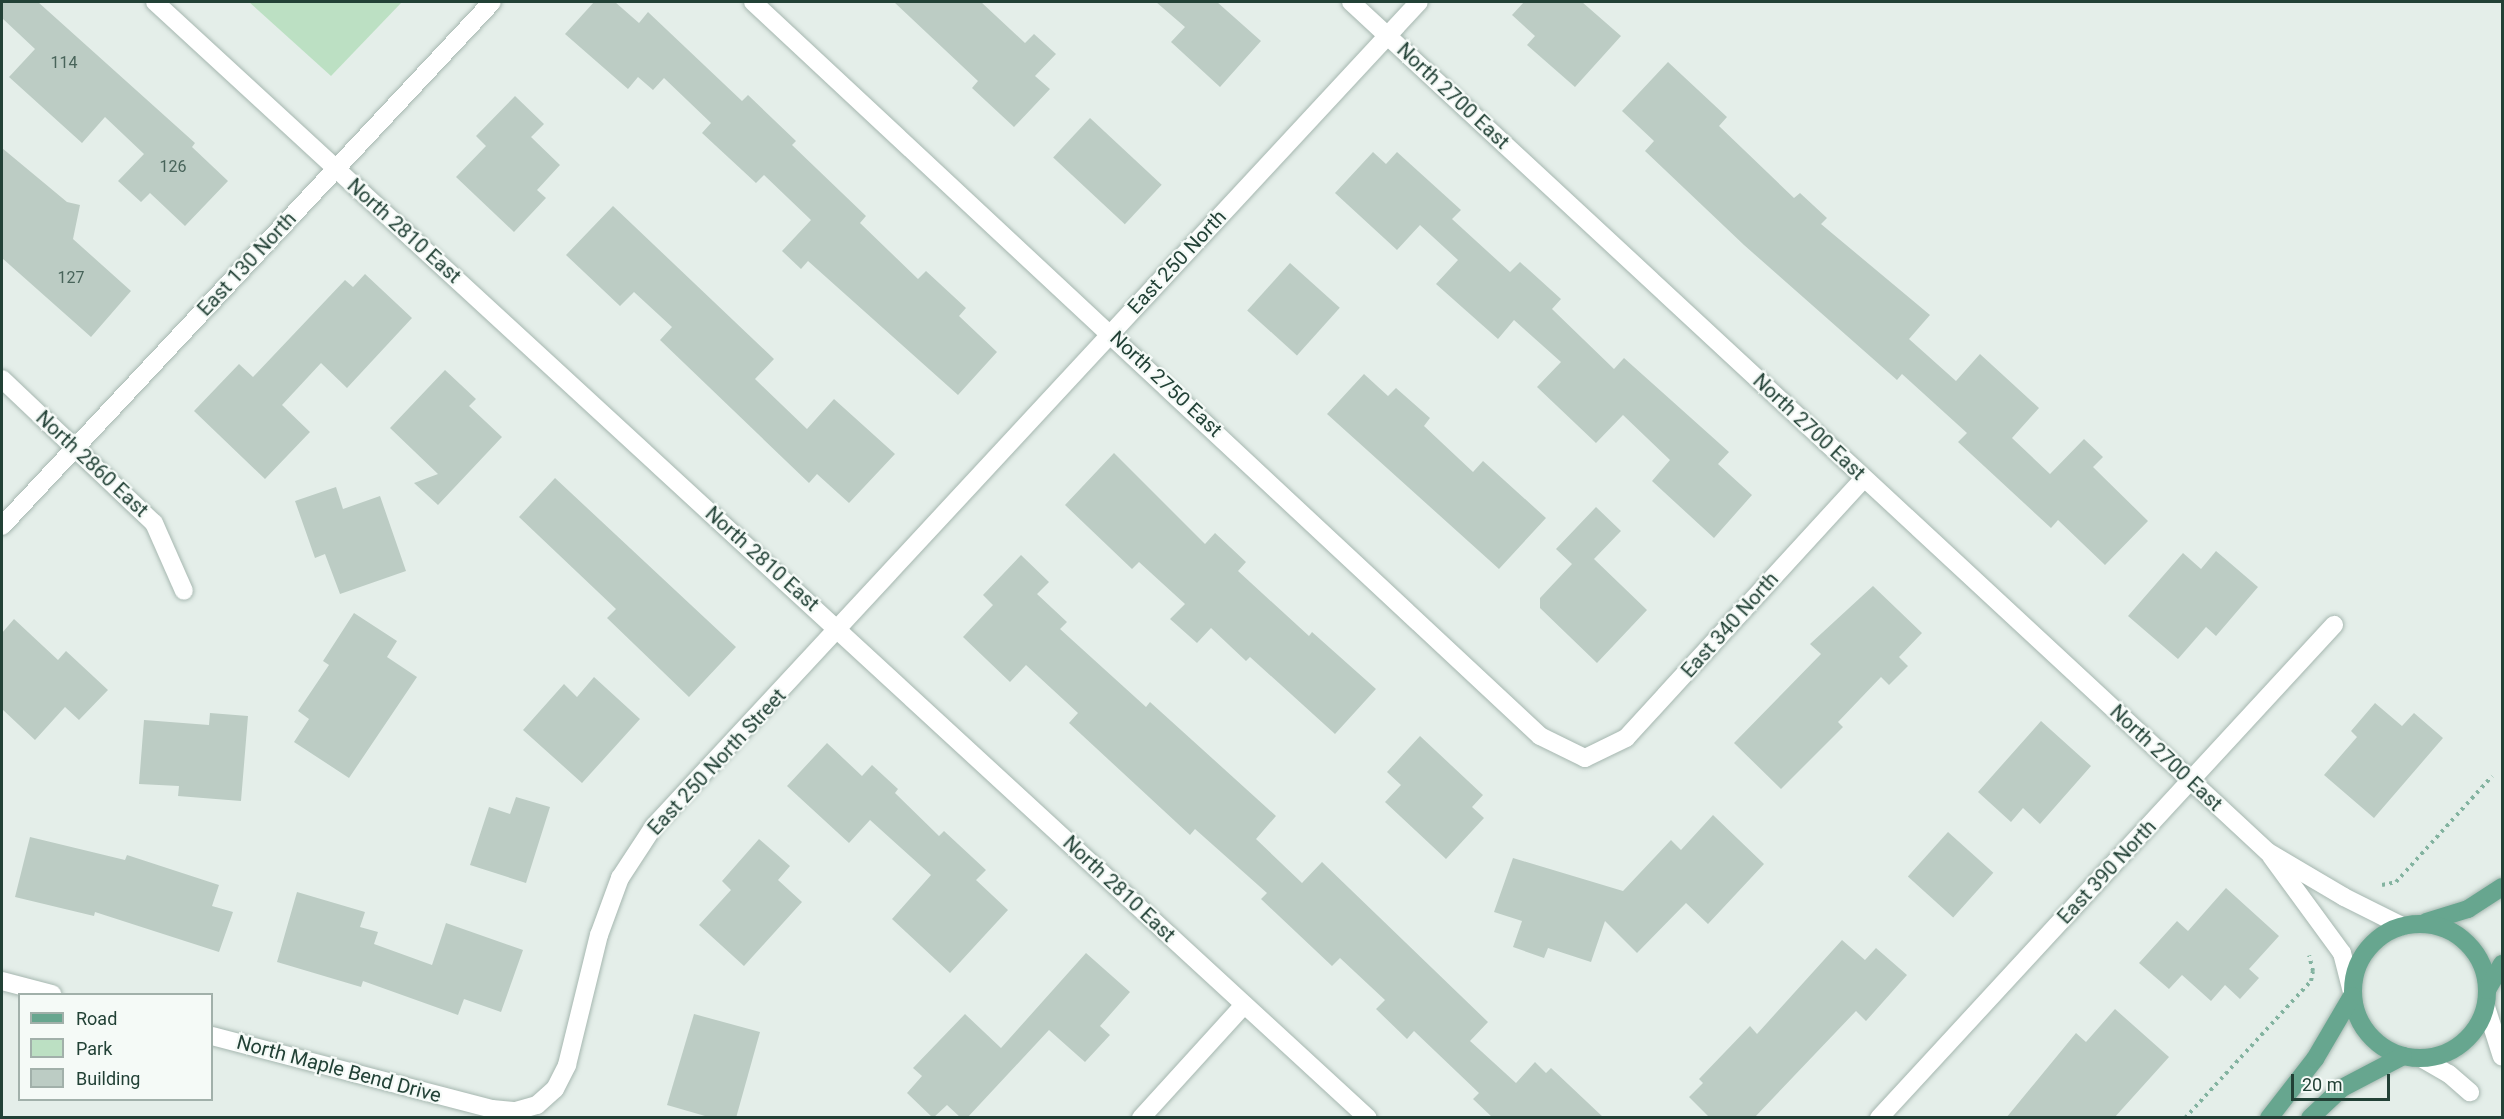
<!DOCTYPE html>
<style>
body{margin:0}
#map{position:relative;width:2504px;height:1119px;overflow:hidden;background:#e4eee9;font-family:Roboto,sans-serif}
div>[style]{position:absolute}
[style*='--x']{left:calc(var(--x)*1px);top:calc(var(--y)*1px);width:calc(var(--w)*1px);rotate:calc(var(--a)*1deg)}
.green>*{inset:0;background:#bce0c3}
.building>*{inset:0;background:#bcccc4;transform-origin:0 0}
.path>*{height:4px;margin-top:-2px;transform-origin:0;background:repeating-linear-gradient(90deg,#83b3a0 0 3px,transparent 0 7.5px)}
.roads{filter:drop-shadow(0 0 2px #a6b7b0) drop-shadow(0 0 2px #a6b7b0)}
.minor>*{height:18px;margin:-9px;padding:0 9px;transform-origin:9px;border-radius:9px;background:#fff}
.major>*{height:18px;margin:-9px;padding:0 9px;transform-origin:9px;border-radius:9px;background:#67a68f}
.major>.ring{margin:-9px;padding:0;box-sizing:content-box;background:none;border:18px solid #67a68f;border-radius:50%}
span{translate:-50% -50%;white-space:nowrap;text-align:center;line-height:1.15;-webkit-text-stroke:4.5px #f5faf7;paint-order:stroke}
.number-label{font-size:16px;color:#48645a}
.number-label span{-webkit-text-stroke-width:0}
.street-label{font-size:20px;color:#224136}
.frame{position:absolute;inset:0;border:3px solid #224136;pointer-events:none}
.legend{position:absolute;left:18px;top:993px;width:195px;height:108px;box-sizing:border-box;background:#f5faf7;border:2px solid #a1b0aa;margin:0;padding:8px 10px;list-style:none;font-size:18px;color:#224136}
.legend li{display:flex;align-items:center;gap:12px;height:30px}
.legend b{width:30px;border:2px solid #a1b0aa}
.scale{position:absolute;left:2291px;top:1074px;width:99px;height:27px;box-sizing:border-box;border:3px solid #224136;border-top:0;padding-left:8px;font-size:18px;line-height:21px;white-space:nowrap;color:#224136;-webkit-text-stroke:4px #f5faf7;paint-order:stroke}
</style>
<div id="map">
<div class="green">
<i style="clip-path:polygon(249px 2px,402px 2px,331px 76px)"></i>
</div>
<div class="building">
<i style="clip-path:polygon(2px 2px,38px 2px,195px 143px,192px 147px,228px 181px,185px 226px,150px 193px,141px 202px,118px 181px,144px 154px,105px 117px,82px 143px,9px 77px,35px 49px,2px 18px)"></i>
<i style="clip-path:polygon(594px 2px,615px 2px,639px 23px,648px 12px,742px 101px,748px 95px,796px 141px,792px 145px,866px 216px,860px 223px,918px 279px,926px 271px,966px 308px,959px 316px,997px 352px,958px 395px,808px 261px,801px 269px,782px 251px,811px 220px,764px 175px,756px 183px,702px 133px,711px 123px,664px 78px,653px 90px,638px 77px,628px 89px,565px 34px)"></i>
<i style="clip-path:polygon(894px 2px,981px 2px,1025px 43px,1034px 34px,1056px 54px,1035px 76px,1050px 89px,1014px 127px,972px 88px,978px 81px)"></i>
<i style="clip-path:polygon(1156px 2px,1217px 2px,1261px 41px,1220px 87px,1171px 42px,1185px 27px)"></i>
<i style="clip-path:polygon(1524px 2px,1582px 2px,1621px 36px,1575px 87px,1527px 45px,1535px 36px,1512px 15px)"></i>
<i style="clip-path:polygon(1668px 62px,1727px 117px,1719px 126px,1794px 198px,1800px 193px,1827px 218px,1821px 224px,1930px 315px,1909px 339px,1956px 381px,1980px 354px,2039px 408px,2012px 438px,2050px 474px,2084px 439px,2103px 457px,2093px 467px,2148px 521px,2105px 565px,2058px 520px,2051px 528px,1958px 442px,1967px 433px,1902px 374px,1897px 380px,1744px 245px,1645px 151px,1654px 141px,1622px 111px)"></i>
<i style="clip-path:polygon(515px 96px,544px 124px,531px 137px,560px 165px,537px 190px,546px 198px,514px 232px,456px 177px,486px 146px,476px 136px)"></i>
<i style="left:1090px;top:118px;width:98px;height:54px;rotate:43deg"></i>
<i style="clip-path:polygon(2px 148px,67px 202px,80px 205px,73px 239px,131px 291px,91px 337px,2px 258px)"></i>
<i style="clip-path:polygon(1373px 152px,1386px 164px,1397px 152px,1461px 210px,1452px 219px,1510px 272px,1520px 262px,1561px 299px,1552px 309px,1614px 369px,1624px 358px,1729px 452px,1718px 464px,1752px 495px,1714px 538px,1652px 481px,1670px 460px,1623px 415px,1596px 443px,1537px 387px,1561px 362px,1514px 320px,1498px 339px,1436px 284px,1458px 260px,1420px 225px,1397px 250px,1335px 193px)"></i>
<i style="clip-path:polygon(613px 206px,774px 359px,755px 379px,807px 429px,834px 399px,895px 454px,849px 503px,817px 474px,809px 483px,660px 340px,672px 327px,634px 292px,620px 306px,566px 255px)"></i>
<i style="left:1290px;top:263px;width:67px;height:64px;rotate:42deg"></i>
<i style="clip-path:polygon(365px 274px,412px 318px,347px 388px,321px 363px,282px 405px,310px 432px,265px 479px,194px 411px,239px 364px,253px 377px,345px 280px,353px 287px)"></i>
<i style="clip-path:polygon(445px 370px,476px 399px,469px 406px,502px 437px,438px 505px,414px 483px,438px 474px,390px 428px)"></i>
<i style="clip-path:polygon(1364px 374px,1388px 396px,1396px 388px,1430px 418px,1424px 426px,1473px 472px,1483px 461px,1546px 518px,1499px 569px,1327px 414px)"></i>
<i style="clip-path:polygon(1114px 453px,1205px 544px,1215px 533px,1246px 562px,1238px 571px,1309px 636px,1312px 632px,1376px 689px,1335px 734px,1250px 657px,1246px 661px,1211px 628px,1197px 643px,1170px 619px,1185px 604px,1139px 562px,1132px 569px,1065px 505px)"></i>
<i style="clip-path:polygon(555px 478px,736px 647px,689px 697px,607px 618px,616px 609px,519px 517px)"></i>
<i style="clip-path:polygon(336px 487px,343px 509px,380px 496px,406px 571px,340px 594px,325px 554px,315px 558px,295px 501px)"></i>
<i style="clip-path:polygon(1596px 507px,1621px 531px,1594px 559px,1647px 610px,1597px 663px,1540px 608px,1540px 598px,1572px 564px,1556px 549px)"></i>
<i style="clip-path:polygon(2216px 551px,2258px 587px,2216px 636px,2206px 627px,2178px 659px,2128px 616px,2183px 553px,2201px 569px)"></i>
<i style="clip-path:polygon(1021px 555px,1049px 582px,1037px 594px,1067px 622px,1060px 629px,1146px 707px,1150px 702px,1276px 816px,1256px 839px,1302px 883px,1322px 862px,1488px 1022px,1470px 1041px,1516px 1083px,1535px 1062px,1546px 1073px,1551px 1068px,1604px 1118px,1493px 1118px,1473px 1099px,1479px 1093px,1414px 1031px,1407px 1039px,1376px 1009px,1385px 1000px,1340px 958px,1332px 966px,1261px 899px,1267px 893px,1195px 829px,1190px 835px,1069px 723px,1078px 713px,1026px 665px,1010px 682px,963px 637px,993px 605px,983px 595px)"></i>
<i style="clip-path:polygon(1873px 586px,1922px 633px,1899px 657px,1908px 666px,1889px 685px,1881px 677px,1838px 722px,1843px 727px,1781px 789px,1734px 743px,1821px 654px,1810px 644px)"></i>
<i style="clip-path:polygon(354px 613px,397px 641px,387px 657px,417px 677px,349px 778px,294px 742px,309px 719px,298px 711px,329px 665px,323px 661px)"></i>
<i style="clip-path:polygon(14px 619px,58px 660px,66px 651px,108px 690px,79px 720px,65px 707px,35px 740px,2px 709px,2px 633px)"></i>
<i style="clip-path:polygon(594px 677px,640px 719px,582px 783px,523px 730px,564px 684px,577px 697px)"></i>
<i style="clip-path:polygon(2375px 703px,2402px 726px,2414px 713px,2443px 738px,2374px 818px,2324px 775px,2357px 737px,2351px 731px)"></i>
<i style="clip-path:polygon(210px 713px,248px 716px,241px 801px,178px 796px,179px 786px,139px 784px,144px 720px,209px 725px)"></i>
<i style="clip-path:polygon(2041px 721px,2091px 766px,2040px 824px,2023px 808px,2011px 822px,1978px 792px)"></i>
<i style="clip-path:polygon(1420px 736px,1483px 795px,1472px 807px,1484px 818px,1446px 859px,1385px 802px,1401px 785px,1387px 772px)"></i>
<i style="clip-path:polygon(827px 743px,862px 776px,872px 765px,898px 789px,895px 793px,939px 836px,944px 831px,986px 870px,976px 880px,1008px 910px,950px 973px,892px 919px,931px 875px,870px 820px,849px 843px,787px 786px)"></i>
<i style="clip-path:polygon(516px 797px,550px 807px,526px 883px,470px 865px,489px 807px,510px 814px)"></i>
<i style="clip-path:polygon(1713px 815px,1764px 864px,1708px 924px,1686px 903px,1637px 953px,1605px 921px,1591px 962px,1548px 948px,1544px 958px,1513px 947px,1522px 921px,1494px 912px,1513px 858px,1623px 891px,1671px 840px,1681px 850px)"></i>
<i style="left:1948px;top:832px;width:61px;height:60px;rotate:42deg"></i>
<i style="clip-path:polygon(30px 837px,125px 860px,127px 855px,219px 885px,212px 906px,233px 912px,219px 952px,95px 912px,94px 916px,15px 897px)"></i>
<i style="clip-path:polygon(759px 839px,790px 866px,778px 880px,802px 902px,744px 966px,699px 925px,731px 890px,722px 881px)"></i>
<i style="clip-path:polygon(2226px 888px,2279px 936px,2249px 969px,2259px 978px,2240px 999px,2225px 985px,2211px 1001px,2182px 975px,2169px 989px,2139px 963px,2177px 921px,2188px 931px)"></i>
<i style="clip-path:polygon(297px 892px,365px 912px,360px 927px,378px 932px,374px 944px,432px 965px,446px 923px,523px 950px,501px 1012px,464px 999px,458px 1015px,363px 981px,361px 987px,277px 962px)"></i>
<i style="clip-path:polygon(1842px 940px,1865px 960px,1876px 948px,1907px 975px,1866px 1021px,1856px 1011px,1754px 1118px,1710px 1118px,1689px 1097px,1703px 1083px,1699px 1079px,1750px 1026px,1757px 1034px)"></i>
<i style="clip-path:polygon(1086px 953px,1130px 992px,1100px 1026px,1110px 1035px,1085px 1062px,1049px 1030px,967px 1118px,961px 1118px,947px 1105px,933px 1118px,907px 1093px,922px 1076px,913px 1068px,965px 1014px,1001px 1048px)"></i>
<i style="clip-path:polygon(2115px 1009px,2169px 1057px,2114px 1118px,2006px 1118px,2076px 1033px,2086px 1042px)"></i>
<i style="clip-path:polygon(694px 1014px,760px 1032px,736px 1118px,712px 1118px,667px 1105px)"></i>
</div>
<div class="path">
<i style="--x:2382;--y:885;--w:14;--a:-12"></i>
<i style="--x:2396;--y:882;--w:143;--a:-47.8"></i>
<i style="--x:2185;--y:1118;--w:186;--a:-47.4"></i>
<i style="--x:2311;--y:981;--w:10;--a:-79"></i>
<i style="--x:2313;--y:971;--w:16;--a:-104"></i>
</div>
<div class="roads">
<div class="minor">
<i style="--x:155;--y:2;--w:1648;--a:42.62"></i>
<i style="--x:753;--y:2;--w:1076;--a:43"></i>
<i style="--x:1540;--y:736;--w:50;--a:26.1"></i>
<i style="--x:1585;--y:758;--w:46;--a:-26"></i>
<i style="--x:1626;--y:738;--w:352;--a:-47.5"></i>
<i style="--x:1351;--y:2;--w:1250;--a:42.83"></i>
<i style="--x:2268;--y:852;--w:88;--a:30.6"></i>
<i style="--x:2344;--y:897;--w:65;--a:26.6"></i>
<i style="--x:2;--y:379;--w:209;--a:43.5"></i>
<i style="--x:154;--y:523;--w:74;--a:66.2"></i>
<i style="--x:2;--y:526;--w:717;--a:-46.92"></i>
<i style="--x:2271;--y:856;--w:120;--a:53.8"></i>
<i style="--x:2342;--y:953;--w:40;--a:75.6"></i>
<i style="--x:2;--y:981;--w:52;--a:14.6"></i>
<i style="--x:2486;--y:1007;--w:52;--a:72.3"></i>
<i style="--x:212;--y:1036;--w:289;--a:14.6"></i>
<i style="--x:492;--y:1109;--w:24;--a:5"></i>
<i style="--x:516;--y:1111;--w:22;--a:-16"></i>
<i style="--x:537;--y:1105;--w:24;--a:-42"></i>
<i style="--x:555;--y:1089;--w:27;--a:-63"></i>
<i style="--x:567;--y:1065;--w:134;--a:-76.2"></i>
<i style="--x:599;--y:935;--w:61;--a:-69.8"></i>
<i style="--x:620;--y:878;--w:62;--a:-56.8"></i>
<i style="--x:654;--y:826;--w:1124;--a:-47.13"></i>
<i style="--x:2421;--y:1058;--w:32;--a:30"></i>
<i style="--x:2449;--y:1074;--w:28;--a:41"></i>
<i style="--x:1141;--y:1118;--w:153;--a:-47.7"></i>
<i style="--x:1879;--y:1118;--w:671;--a:-47.3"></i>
</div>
<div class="major">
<i style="--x:2426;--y:922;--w:44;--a:-17.2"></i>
<i style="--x:2468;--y:909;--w:40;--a:-32.9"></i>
<i class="ring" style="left:2353px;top:924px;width:116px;height:116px"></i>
<i style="--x:2487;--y:990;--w:30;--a:-60"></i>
<i style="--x:2269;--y:1118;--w:75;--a:-52.1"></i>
<i style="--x:2315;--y:1059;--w:73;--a:-59.6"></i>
<i style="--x:2310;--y:1118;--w:44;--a:-43.2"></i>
<i style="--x:2342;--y:1088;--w:69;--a:-27.7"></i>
</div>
</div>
<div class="number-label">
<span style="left:64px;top:63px">114</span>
<span style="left:173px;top:167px">126</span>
<span style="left:71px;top:278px">127</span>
</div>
<div class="street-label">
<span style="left:1453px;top:96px;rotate:43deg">North 2700 East</span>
<span style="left:404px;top:231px;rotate:42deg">North 2810 East</span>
<span style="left:1177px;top:262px;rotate:-47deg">East 250 North</span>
<span style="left:247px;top:264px;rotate:-47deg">East 130 North</span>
<span style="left:1166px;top:384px;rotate:43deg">North 2750 East</span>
<span style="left:1809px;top:427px;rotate:43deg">North 2700 East</span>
<span style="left:92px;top:464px;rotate:43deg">North 2860 East</span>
<span style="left:762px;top:559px;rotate:42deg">North 2810 East</span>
<span style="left:1730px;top:625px;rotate:-48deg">East 340 North</span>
<span style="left:2166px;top:758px;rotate:43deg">North 2700 East</span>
<span style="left:717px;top:762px;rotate:-47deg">East 250 North Street</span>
<span style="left:2107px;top:872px;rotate:-47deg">East 390 North</span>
<span style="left:1119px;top:889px;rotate:43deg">North 2810 East</span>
<span style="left:339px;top:1069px;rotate:15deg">North Maple Bend Drive</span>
</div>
<div class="frame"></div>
<ul class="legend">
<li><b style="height:8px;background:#67a68f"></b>Road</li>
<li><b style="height:16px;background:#bce0c3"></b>Park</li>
<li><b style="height:16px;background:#bcccc4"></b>Building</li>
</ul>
<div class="scale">20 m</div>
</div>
